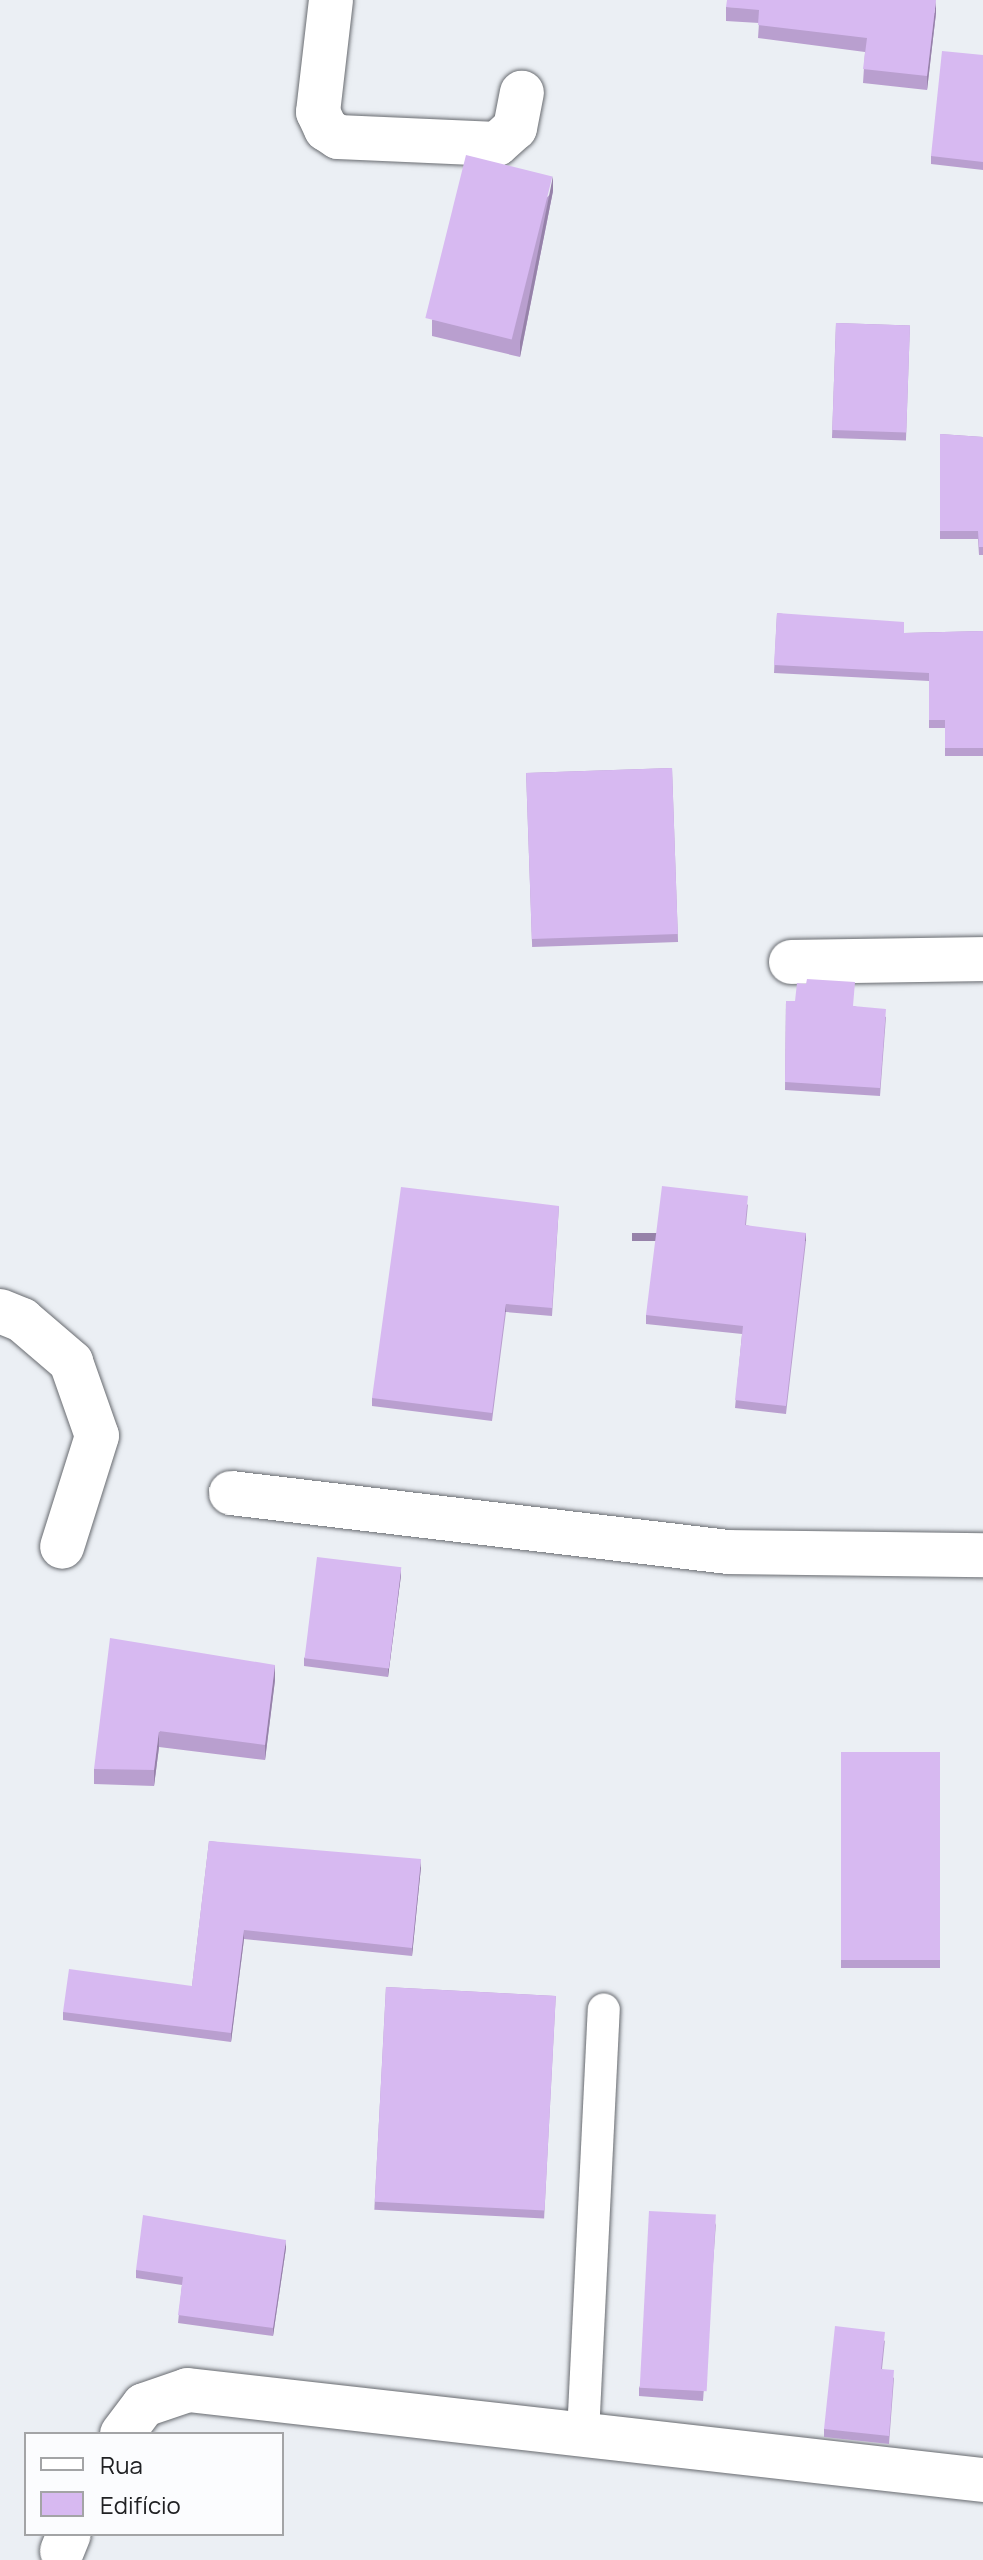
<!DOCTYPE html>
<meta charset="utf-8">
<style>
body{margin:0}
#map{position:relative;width:983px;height:2560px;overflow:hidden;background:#ebeff4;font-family:Manrope,sans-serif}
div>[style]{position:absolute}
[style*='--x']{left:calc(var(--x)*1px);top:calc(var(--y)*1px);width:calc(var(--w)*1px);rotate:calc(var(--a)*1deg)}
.roads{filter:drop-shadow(0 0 2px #686b70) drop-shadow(0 0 2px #686b70)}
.service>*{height:32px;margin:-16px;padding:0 16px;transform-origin:16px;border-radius:16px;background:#fff}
.minor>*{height:44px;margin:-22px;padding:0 22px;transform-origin:22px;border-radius:22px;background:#fff}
.wall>*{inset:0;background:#b99fcf;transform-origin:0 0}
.shaded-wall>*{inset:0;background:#9682a9;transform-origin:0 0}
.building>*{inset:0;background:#d7b9f1;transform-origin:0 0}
span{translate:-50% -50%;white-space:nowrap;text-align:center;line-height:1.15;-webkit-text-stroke:7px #fbfcfe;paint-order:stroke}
.legend{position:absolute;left:24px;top:2432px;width:260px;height:104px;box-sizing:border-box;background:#fbfcfe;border:2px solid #a3a4a6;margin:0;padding:10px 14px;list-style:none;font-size:24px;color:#202123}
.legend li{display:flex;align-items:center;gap:16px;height:40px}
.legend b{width:40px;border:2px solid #a3a4a6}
</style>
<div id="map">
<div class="roads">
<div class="service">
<i style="--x:583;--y:2434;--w:425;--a:-87.2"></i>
</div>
<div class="minor">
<i style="--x:331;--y:0;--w:113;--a:96.6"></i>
<i style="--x:318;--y:112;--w:19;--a:65"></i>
<i style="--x:326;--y:129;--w:14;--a:34"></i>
<i style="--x:338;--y:137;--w:159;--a:2.5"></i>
<i style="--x:497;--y:144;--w:24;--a:-42"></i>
<i style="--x:515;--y:128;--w:36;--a:-79"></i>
<i style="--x:791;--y:962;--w:192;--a:-0.9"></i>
<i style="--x:0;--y:1311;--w:24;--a:22"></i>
<i style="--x:22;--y:1320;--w:65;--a:40.6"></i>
<i style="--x:71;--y:1362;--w:78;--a:70.6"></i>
<i style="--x:97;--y:1436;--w:116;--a:107.5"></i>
<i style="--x:231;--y:1493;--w:500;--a:6.77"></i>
<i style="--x:728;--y:1552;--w:255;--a:0.7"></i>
<i style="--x:122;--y:2434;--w:36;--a:-53"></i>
<i style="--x:144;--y:2405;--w:46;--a:-18.8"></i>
<i style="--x:188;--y:2390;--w:800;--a:6.46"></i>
<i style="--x:62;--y:2551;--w:18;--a:-68"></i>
</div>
</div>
<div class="wall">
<i style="clip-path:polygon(726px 7px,936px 13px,927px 90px,863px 83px,865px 52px,758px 38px,759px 23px,726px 21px)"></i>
<i style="clip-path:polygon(983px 55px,983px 170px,931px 164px,931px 156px)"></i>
<i style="clip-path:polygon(553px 191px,520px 357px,432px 336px,432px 320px)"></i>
<i style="left:836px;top:323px;width:74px;height:115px;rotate:2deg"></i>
<i style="clip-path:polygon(940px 434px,983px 437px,983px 555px,979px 555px,978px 539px,940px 539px)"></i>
<i style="clip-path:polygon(777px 613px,904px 633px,983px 631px,983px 756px,945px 756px,945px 728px,929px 728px,929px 681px,774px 673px)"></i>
<i style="left:672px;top:768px;width:174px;height:146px;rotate:88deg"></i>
<i style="clip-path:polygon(786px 1001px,854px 1006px,886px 1017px,880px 1096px,785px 1090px)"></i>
<i style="clip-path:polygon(748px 1204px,746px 1225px,806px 1241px,786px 1414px,735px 1408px,742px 1334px,646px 1324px,646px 1315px)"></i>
<i style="clip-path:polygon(559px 1206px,552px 1316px,506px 1312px,492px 1421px,372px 1406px,372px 1398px)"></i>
<i style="clip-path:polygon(401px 1575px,388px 1677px,304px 1666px,304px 1658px)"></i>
<i style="clip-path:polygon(275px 1665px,275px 1680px,265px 1760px,159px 1747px,154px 1786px,94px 1784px,94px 1769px)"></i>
<i style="left:841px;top:1752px;width:99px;height:216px"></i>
<i style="clip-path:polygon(209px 1841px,421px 1867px,412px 1956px,244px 1939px,231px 2042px,63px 2020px,63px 2012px,192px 1986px)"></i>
<i style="left:386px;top:1987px;width:170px;height:223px;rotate:3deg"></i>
<i style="clip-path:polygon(716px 2223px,703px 2401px,639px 2396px,639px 2388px)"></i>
<i style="clip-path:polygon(286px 2248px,273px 2336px,178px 2323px,182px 2285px,136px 2278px,136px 2270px)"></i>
<i style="clip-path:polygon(885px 2340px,882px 2369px,894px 2378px,889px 2444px,824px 2437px,824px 2429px)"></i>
</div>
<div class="shaded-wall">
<i style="clip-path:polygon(936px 0,936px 13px,927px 90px,927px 76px)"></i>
<i style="clip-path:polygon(553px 176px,553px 191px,520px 357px,520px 342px)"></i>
<i style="left:806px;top:1233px;width:8px;height:174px;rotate:90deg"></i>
<i style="left:506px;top:1304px;width:8px;height:110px;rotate:90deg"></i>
<i style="clip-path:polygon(401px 1567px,401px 1575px,388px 1677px,388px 1669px)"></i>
<i style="clip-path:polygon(275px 1665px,275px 1680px,265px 1760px,265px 1745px)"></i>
<i style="clip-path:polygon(159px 1731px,159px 1747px,154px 1786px,154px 1770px)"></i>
<i style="clip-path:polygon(421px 1859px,421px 1867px,412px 1956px,412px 1948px)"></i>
<i style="clip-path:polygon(244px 1930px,244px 1939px,231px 2042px,231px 2033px)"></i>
<i style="clip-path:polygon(286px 2240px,286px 2248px,273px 2336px,273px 2328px)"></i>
</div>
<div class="building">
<i style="clip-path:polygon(727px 0,936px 0,927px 76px,863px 69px,867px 38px,758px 25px,759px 10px,726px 7px)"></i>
<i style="clip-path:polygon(942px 51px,983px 55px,983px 162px,931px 156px)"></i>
<i style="left:466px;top:155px;width:89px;height:168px;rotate:14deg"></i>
<i style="left:836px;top:323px;width:74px;height:107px;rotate:2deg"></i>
<i style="clip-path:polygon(940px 434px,983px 437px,983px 547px,979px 547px,978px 531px,940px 531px)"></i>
<i style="clip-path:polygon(777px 613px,904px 622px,904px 633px,983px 631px,983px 748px,945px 748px,945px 720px,929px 720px,929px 673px,774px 665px)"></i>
<i style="left:672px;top:768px;width:166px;height:146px;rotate:88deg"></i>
<i style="clip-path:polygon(807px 979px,855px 982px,853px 1006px,886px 1009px,880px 1088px,785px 1082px,786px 1001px,795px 1001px,797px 983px,806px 984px)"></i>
<i style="clip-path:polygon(662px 1186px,748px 1196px,745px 1225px,806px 1233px,786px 1406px,735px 1400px,743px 1326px,646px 1315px)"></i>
<i style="clip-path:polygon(401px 1187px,559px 1206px,552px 1308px,506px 1304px,492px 1413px,372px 1398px)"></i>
<i style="left:317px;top:1557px;width:85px;height:102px;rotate:7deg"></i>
<i style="clip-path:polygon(110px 1638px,275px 1665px,265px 1745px,159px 1731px,154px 1770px,94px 1769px)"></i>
<i style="left:841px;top:1752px;width:99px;height:208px"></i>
<i style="clip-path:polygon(209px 1841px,421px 1859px,412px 1948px,244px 1930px,231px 2033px,63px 2012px,69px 1969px,192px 1986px)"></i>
<i style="left:386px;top:1987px;width:170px;height:215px;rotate:3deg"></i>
<i style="left:649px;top:2211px;width:67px;height:177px;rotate:3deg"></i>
<i style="clip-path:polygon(143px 2215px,286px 2240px,273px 2328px,178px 2315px,183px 2277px,136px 2270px)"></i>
<i style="clip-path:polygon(835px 2326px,885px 2332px,881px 2369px,894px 2370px,889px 2436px,824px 2429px)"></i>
</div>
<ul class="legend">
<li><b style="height:10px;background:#fff"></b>Rua</li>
<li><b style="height:22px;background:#d7b9f1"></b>Edifício</li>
</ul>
</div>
